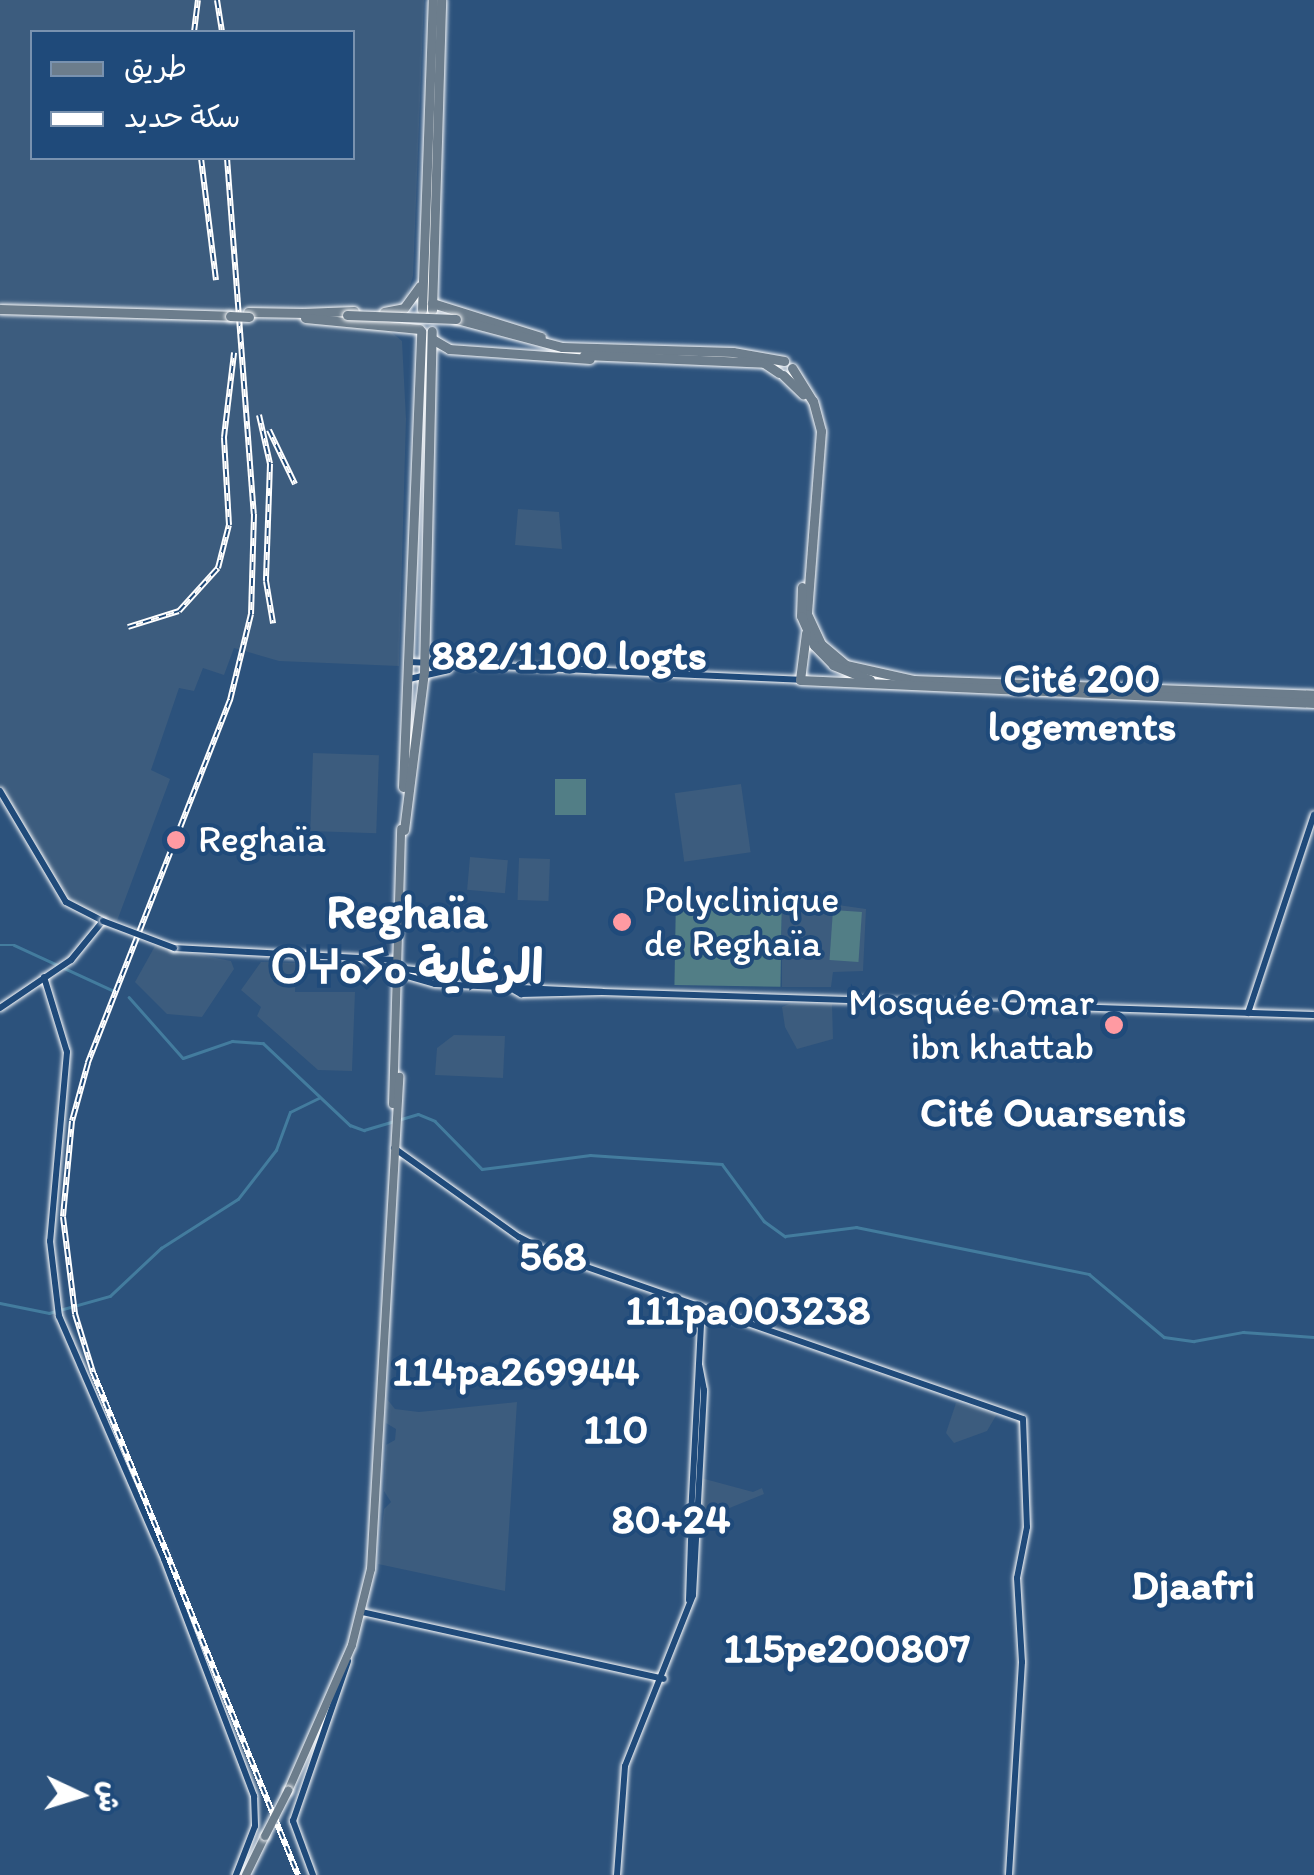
<!DOCTYPE html>
<meta charset="utf-8">
<style>
body{margin:0}
#map{position:relative;width:1314px;height:1875px;overflow:hidden;background:#2c527c;font-family:Itim,"Playpen Sans Arabic","Noto Sans Tifinagh",sans-serif}
div>[style]{position:absolute}
[style*='--x']{left:calc(var(--x)*1px);top:calc(var(--y)*1px);width:calc(var(--w)*1px);rotate:calc(var(--a)*1deg)}
.built>*{inset:0;background:#3c5c7e;transform-origin:0 0}
.green>*{inset:0;background:#527e86;transform-origin:0 0}
.stream>*{height:2.5px;margin:-1.25px;padding:0 1.25px;transform-origin:1.25px;border-radius:1.25px;background:#437c9e}
.roads{filter:drop-shadow(0 0 2px #fff) drop-shadow(0 0 2px #fff)}
.secondary>*{height:6px;margin:-3px;padding:0 3px;transform-origin:3px;border-radius:3px;background:#1f4a7a}
.primary>*{height:8px;margin:-4px;padding:0 4px;transform-origin:4px;border-radius:4px;background:#6c7d8c}
.highway>*{height:9px;margin:-4.5px;padding:0 4.5px;transform-origin:4.5px;border-radius:4.5px;background:#6c7d8c}
.rail>*{height:6px;margin-top:-3px;transform-origin:0;background:repeating-linear-gradient(90deg,#1f4a7a 0 8px,#fff 0 16px);box-sizing:border-box;border-block:2px solid #fff}
.bridges{filter:drop-shadow(0 0 2px #fff) drop-shadow(0 0 2px #fff)}
.secondary-bridge>*{height:6px;margin:-3px;padding:0 3px;transform-origin:3px;border-radius:3px;background:#1f4a7a}
.primary-bridge>*{height:8px;margin:-4px;padding:0 4px;transform-origin:4px;border-radius:4px;background:#6c7d8c}
.highway-bridge>*{height:9px;margin:-4.5px;padding:0 4.5px;transform-origin:4.5px;border-radius:4.5px;background:#6c7d8c}
.dots>*{width:28px;height:28px;translate:-50% -50%;box-sizing:border-box;border:5px solid #1f4a7a;border-radius:50%}
span{translate:-50% -50%;white-space:nowrap;text-align:center;line-height:1.15;-webkit-text-stroke:8px #1f4a7a;paint-order:stroke}
.poi-label{font-size:38px;color:#fff}
.left{translate:0 -50%;text-align:left}
.right{translate:-100% -50%;text-align:right}
.quarter-label{font-size:42px;color:#fff;font-weight:700}
.district-label{font-size:48px;color:#fff;font-weight:700}
.legend{position:absolute;left:30px;top:30px;width:325px;height:130px;box-sizing:border-box;background:#1f4a7a;border:2px solid #7992af;margin:0;padding:12px 18px;list-style:none;font-size:30px;color:#fff}
.legend li{display:flex;align-items:center;gap:20px;height:50px}
.legend b{width:50px;border:2px solid #7992af}
.north{position:absolute;left:30px;top:1745px;width:100px;height:100px;-webkit-text-stroke:8px #1f4a7a;paint-order:stroke;rotate:94deg;font-size:28px;font-weight:700;line-height:40px;text-align:center;color:#fff}
.north::after{content:'';display:block;margin:auto;width:35px;height:45px;background:#fff;clip-path:polygon(50% 0,100% 100%,50% 72%,0 100%)}
</style>
<div id="map">
<div class="built">
<i style="clip-path:polygon(evenodd,0 0,424px 0,413px 276px,407px 296px,391px 310px,390px 331px,402px 341px,406px 419px,399px 666px,279px 661px,234px 648px,224px 675px,203px 668px,194px 691px,179px 688px,151px 770px,170px 779px,117px 921px,82px 910px,61px 892px,0 788px,0 0,32px 32px,352px 32px,352px 158px,32px 158px,32px 32px)"></i>
<i style="clip-path:polygon(518px 509px,559px 512px,562px 549px,515px 545px)"></i>
<i style="left:313px;top:753px;width:66px;height:78px;rotate:2deg"></i>
<i style="left:741px;top:784px;width:69px;height:67px;rotate:82deg"></i>
<i style="left:470px;top:857px;width:38px;height:33px;rotate:5deg"></i>
<i style="left:519px;top:858px;width:31px;height:42px;rotate:2deg"></i>
<i style="clip-path:polygon(782px 897px,866px 909px,863px 971px,833px 972px,831px 987px,782px 987px)"></i>
<i style="clip-path:polygon(155px 946px,231px 961px,234px 969px,202px 1017px,167px 1014px,135px 982px)"></i>
<i style="clip-path:polygon(261px 962px,296px 963px,295px 992px,355px 992px,352px 1071px,318px 1070px,257px 1016px,261px 1007px,241px 990px)"></i>
<i style="clip-path:polygon(789px 1004px,832px 1004px,833px 1039px,797px 1049px,785px 1027px,782px 1007px)"></i>
<i style="clip-path:polygon(454px 1035px,505px 1036px,503px 1078px,435px 1075px,437px 1048px)"></i>
<i style="clip-path:polygon(387px 1399px,395px 1409px,419px 1412px,517px 1402px,505px 1591px,378px 1564px,384px 1509px,391px 1502px,384px 1491px,386px 1445px,395px 1440px,396px 1429px,386px 1423px)"></i>
<i style="clip-path:polygon(956px 1403px,997px 1414px,987px 1431px,954px 1443px,946px 1433px)"></i>
<i style="clip-path:polygon(701px 1478px,753px 1492px,762px 1488px,764px 1494px,700px 1520px)"></i>
</div>
<div class="green">
<i style="left:555px;top:779px;width:31px;height:36px"></i>
<i style="left:676px;top:896px;width:106px;height:89px;rotate:1deg"></i>
<i style="left:833px;top:910px;width:29px;height:50px;rotate:4deg"></i>
</div>
<div class="stream">
<i style="--x:0;--y:945;--w:14;--a:0"></i>
<i style="--x:14;--y:945;--w:110;--a:24.7"></i>
<i style="--x:129;--y:997;--w:81;--a:48.5"></i>
<i style="--x:183;--y:1058;--w:52;--a:-19.1"></i>
<i style="--x:232;--y:1041;--w:31;--a:4"></i>
<i style="--x:263;--y:1043;--w:120;--a:43.3"></i>
<i style="--x:350;--y:1125;--w:15;--a:20"></i>
<i style="--x:364;--y:1130;--w:56;--a:-16.5"></i>
<i style="--x:418;--y:1114;--w:18;--a:22"></i>
<i style="--x:435;--y:1121;--w:67;--a:45.6"></i>
<i style="--x:482;--y:1169;--w:109;--a:-7.4"></i>
<i style="--x:590;--y:1155;--w:132;--a:3.9"></i>
<i style="--x:722;--y:1164;--w:71;--a:53.6"></i>
<i style="--x:764;--y:1221;--w:26;--a:36"></i>
<i style="--x:785;--y:1236;--w:72;--a:-7.2"></i>
<i style="--x:856;--y:1227;--w:238;--a:11.4"></i>
<i style="--x:1089;--y:1274;--w:98;--a:40"></i>
<i style="--x:1164;--y:1337;--w:30;--a:8"></i>
<i style="--x:1194;--y:1341;--w:50;--a:-10.4"></i>
<i style="--x:1243;--y:1332;--w:71;--a:4"></i>
<i style="--x:0;--y:1303;--w:50;--a:11.5"></i>
<i style="--x:49;--y:1313;--w:63;--a:-15.6"></i>
<i style="--x:110;--y:1296;--w:70;--a:-43.3"></i>
<i style="--x:161;--y:1248;--w:91;--a:-32.5"></i>
<i style="--x:238;--y:1199;--w:62;--a:-52.2"></i>
<i style="--x:276;--y:1150;--w:40;--a:-69.8"></i>
<i style="--x:290;--y:1112;--w:32;--a:-26"></i>
</div>
<div class="roads">
<div class="secondary">
<i style="--x:409;--y:662;--w:391;--a:2.6"></i>
<i style="--x:409;--y:679;--w:41;--a:-12.7"></i>
<i style="--x:0;--y:791;--w:129;--a:59.3"></i>
<i style="--x:66;--y:902;--w:42;--a:27.2"></i>
<i style="--x:174;--y:948;--w:223;--a:3.1"></i>
<i style="--x:397;--y:968;--w:25;--a:7"></i>
<i style="--x:397;--y:973;--w:40;--a:16"></i>
<i style="--x:435;--y:984;--w:167;--a:2.7"></i>
<i style="--x:602;--y:992;--w:712;--a:1.85"></i>
<i style="--x:44;--y:977;--w:78;--a:73"></i>
<i style="--x:67;--y:1052;--w:190;--a:95.1"></i>
<i style="--x:50;--y:1241;--w:76;--a:83.2"></i>
<i style="--x:59;--y:1316;--w:265;--a:66.6"></i>
<i style="--x:164;--y:1559;--w:254;--a:69.2"></i>
<i style="--x:254;--y:1796;--w:30;--a:88"></i>
<i style="--x:255;--y:1826;--w:53;--a:111.2"></i>
<i style="--x:510;--y:988;--w:13;--a:29"></i>
<i style="--x:521;--y:994;--w:81;--a:-1.4"></i>
<i style="--x:0;--y:1008;--w:86;--a:-34.1"></i>
<i style="--x:71;--y:960;--w:49;--a:-50.8"></i>
<i style="--x:1248;--y:1013;--w:209;--a:-71.6"></i>
<i style="--x:394;--y:1148;--w:153;--a:35.5"></i>
<i style="--x:519;--y:1237;--w:44;--a:27.1"></i>
<i style="--x:558;--y:1257;--w:492;--a:19.2"></i>
<i style="--x:1023;--y:1419;--w:108;--a:87.9"></i>
<i style="--x:1027;--y:1527;--w:52;--a:101.1"></i>
<i style="--x:1017;--y:1578;--w:84;--a:86.6"></i>
<i style="--x:1022;--y:1662;--w:213;--a:93.5"></i>
<i style="--x:691;--y:1516;--w:208;--a:-87"></i>
<i style="--x:689;--y:1600;--w:61;--a:-88.1"></i>
<i style="--x:362;--y:1612;--w:309;--a:12.5"></i>
<i style="--x:313;--y:1875;--w:58;--a:-110.3"></i>
<i style="--x:293;--y:1821;--w:169;--a:-71"></i>
<i style="--x:617;--y:1875;--w:109;--a:-85.8"></i>
<i style="--x:625;--y:1766;--w:184;--a:-68.3"></i>
<i style="--x:693;--y:1595;--w:205;--a:-86.9"></i>
<i style="--x:704;--y:1390;--w:25;--a:-101"></i>
</div>
<div class="primary">
<i style="--x:393;--y:1104;--w:275;--a:-88.3"></i>
<i style="--x:288;--y:1791;--w:159;--a:-66.3"></i>
<i style="--x:352;--y:1645;--w:78;--a:-76"></i>
<i style="--x:371;--y:1569;--w:493;--a:-86.7"></i>
<i style="--x:246;--y:1875;--w:43;--a:-64"></i>
</div>
<div class="highway">
<i style="--x:432;--y:303;--w:114;--a:17.3"></i>
<i style="--x:0;--y:309;--w:230;--a:1.7"></i>
<i style="--x:422;--y:310;--w:310;--a:-88"></i>
<i style="--x:432;--y:310;--w:310;--a:-88.3"></i>
<i style="--x:248;--y:312;--w:58;--a:1"></i>
<i style="--x:384;--y:312;--w:20;--a:-11"></i>
<i style="--x:404;--y:308;--w:27;--a:-54"></i>
<i style="--x:302;--y:313;--w:52;--a:-2.2"></i>
<i style="--x:305;--y:318;--w:115;--a:5.5"></i>
<i style="--x:456;--y:319;--w:110;--a:14.8"></i>
<i style="--x:562;--y:347;--w:171;--a:1.7"></i>
<i style="--x:733;--y:352;--w:52;--a:10"></i>
<i style="--x:432;--y:339;--w:20;--a:30"></i>
<i style="--x:449;--y:349;--w:141;--a:4.1"></i>
<i style="--x:584;--y:355;--w:180;--a:2.5"></i>
<i style="--x:764;--y:363;--w:18;--a:34"></i>
<i style="--x:792;--y:368;--w:39;--a:58"></i>
<i style="--x:813;--y:401;--w:31;--a:75"></i>
<i style="--x:821;--y:431;--w:184;--a:94.4"></i>
<i style="--x:807;--y:614;--w:33;--a:65"></i>
<i style="--x:821;--y:644;--w:33;--a:40"></i>
<i style="--x:846;--y:665;--w:70;--a:12.4"></i>
<i style="--x:914;--y:680;--w:400;--a:2.1"></i>
<i style="--x:783;--y:375;--w:28;--a:44"></i>
<i style="--x:802;--y:587;--w:29;--a:92"></i>
<i style="--x:801;--y:616;--w:32;--a:66"></i>
<i style="--x:814;--y:645;--w:28;--a:46"></i>
<i style="--x:833;--y:665;--w:40;--a:22"></i>
<i style="--x:806;--y:633;--w:47;--a:97.3"></i>
<i style="--x:800;--y:680;--w:515;--a:2.56"></i>
<i style="--x:403;--y:787;--w:456;--a:-87.7"></i>
<i style="--x:404;--y:830;--w:159;--a:-82.8"></i>
<i style="--x:424;--y:672;--w:341;--a:-88.7"></i>
</div>
</div>
<div class="rail">
<i style="--x:217;--y:0;--w:32;--a:81"></i>
<i style="--x:194;--y:32;--w:32;--a:-83"></i>
<i style="--x:201;--y:158;--w:123;--a:83"></i>
<i style="--x:227;--y:158;--w:357;--a:85.7"></i>
<i style="--x:254;--y:514;--w:100;--a:91.7"></i>
<i style="--x:251;--y:614;--w:89;--a:103.7"></i>
<i style="--x:230;--y:700;--w:390;--a:111.4"></i>
<i style="--x:88;--y:1063;--w:60;--a:105.4"></i>
<i style="--x:72;--y:1121;--w:96;--a:95.4"></i>
<i style="--x:63;--y:1217;--w:98;--a:82.9"></i>
<i style="--x:75;--y:1314;--w:61;--a:72.8"></i>
<i style="--x:93;--y:1372;--w:543;--a:67.83"></i>
<i style="--x:259;--y:415;--w:50;--a:77.3"></i>
<i style="--x:270;--y:464;--w:117;--a:92"></i>
<i style="--x:266;--y:581;--w:43;--a:80.5"></i>
<i style="--x:269;--y:430;--w:60;--a:64.3"></i>
<i style="--x:128;--y:627;--w:53;--a:-17.4"></i>
<i style="--x:179;--y:611;--w:58;--a:-47.8"></i>
<i style="--x:218;--y:568;--w:44;--a:-75.7"></i>
<i style="--x:229;--y:525;--w:88;--a:-93.3"></i>
<i style="--x:224;--y:437;--w:85;--a:-83.2"></i>
</div>
<div class="bridges">
<div class="secondary-bridge">
<i style="--x:103;--y:921;--w:76;--a:20.8"></i>
</div>
<div class="primary-bridge">
<i style="--x:265;--y:1836;--w:51;--a:-62.9"></i>
</div>
<div class="highway-bridge">
<i style="--x:347;--y:315;--w:109;--a:2.1"></i>
<i style="--x:230;--y:316;--w:19;--a:3"></i>
</div>
</div>
<div class="dots">
<i style="left:176px;top:840px;background:#ff9aa2"></i>
<i style="left:622px;top:922px;background:#ff9aa2"></i>
<i style="left:1114px;top:1025px;background:#ff9aa2"></i>
</div>
<div class="poi-label">
<span class="left" style="left:198px;top:840px">Reghaïa</span>
<span class="left" style="left:644px;top:922px">Polyclinique<br>de Reghaïa</span>
<span class="right" style="left:1094px;top:1025px">Mosquée Omar<br>ibn khattab</span>
</div>
<div class="quarter-label">
<span style="left:569px;top:655px">882/1100 logts</span>
<span style="left:1082px;top:702px">Cité 200<br>logements</span>
<span style="left:1053px;top:1112px">Cité Ouarsenis</span>
<span style="left:553px;top:1256px">568</span>
<span style="left:748px;top:1310px">111pa003238</span>
<span style="left:516px;top:1371px">114pa269944</span>
<span style="left:616px;top:1429px">110</span>
<span style="left:671px;top:1519px">80+24</span>
<span style="left:1193px;top:1585px">Djaafri</span>
<span style="left:847px;top:1648px">115pe200807</span>
</div>
<div class="district-label">
<span style="left:407px;top:939px">Reghaïa<br>ⵔⵖⴰⵢⴰ الرغاية</span>
</div>
<ul class="legend">
<li><b style="height:12px;background:#6c7d8c"></b>طريق</li>
<li><b style="height:12px;background:#fff"></b>سكة حديد</li>
</ul>
<div class="north">ش</div>
</div>
